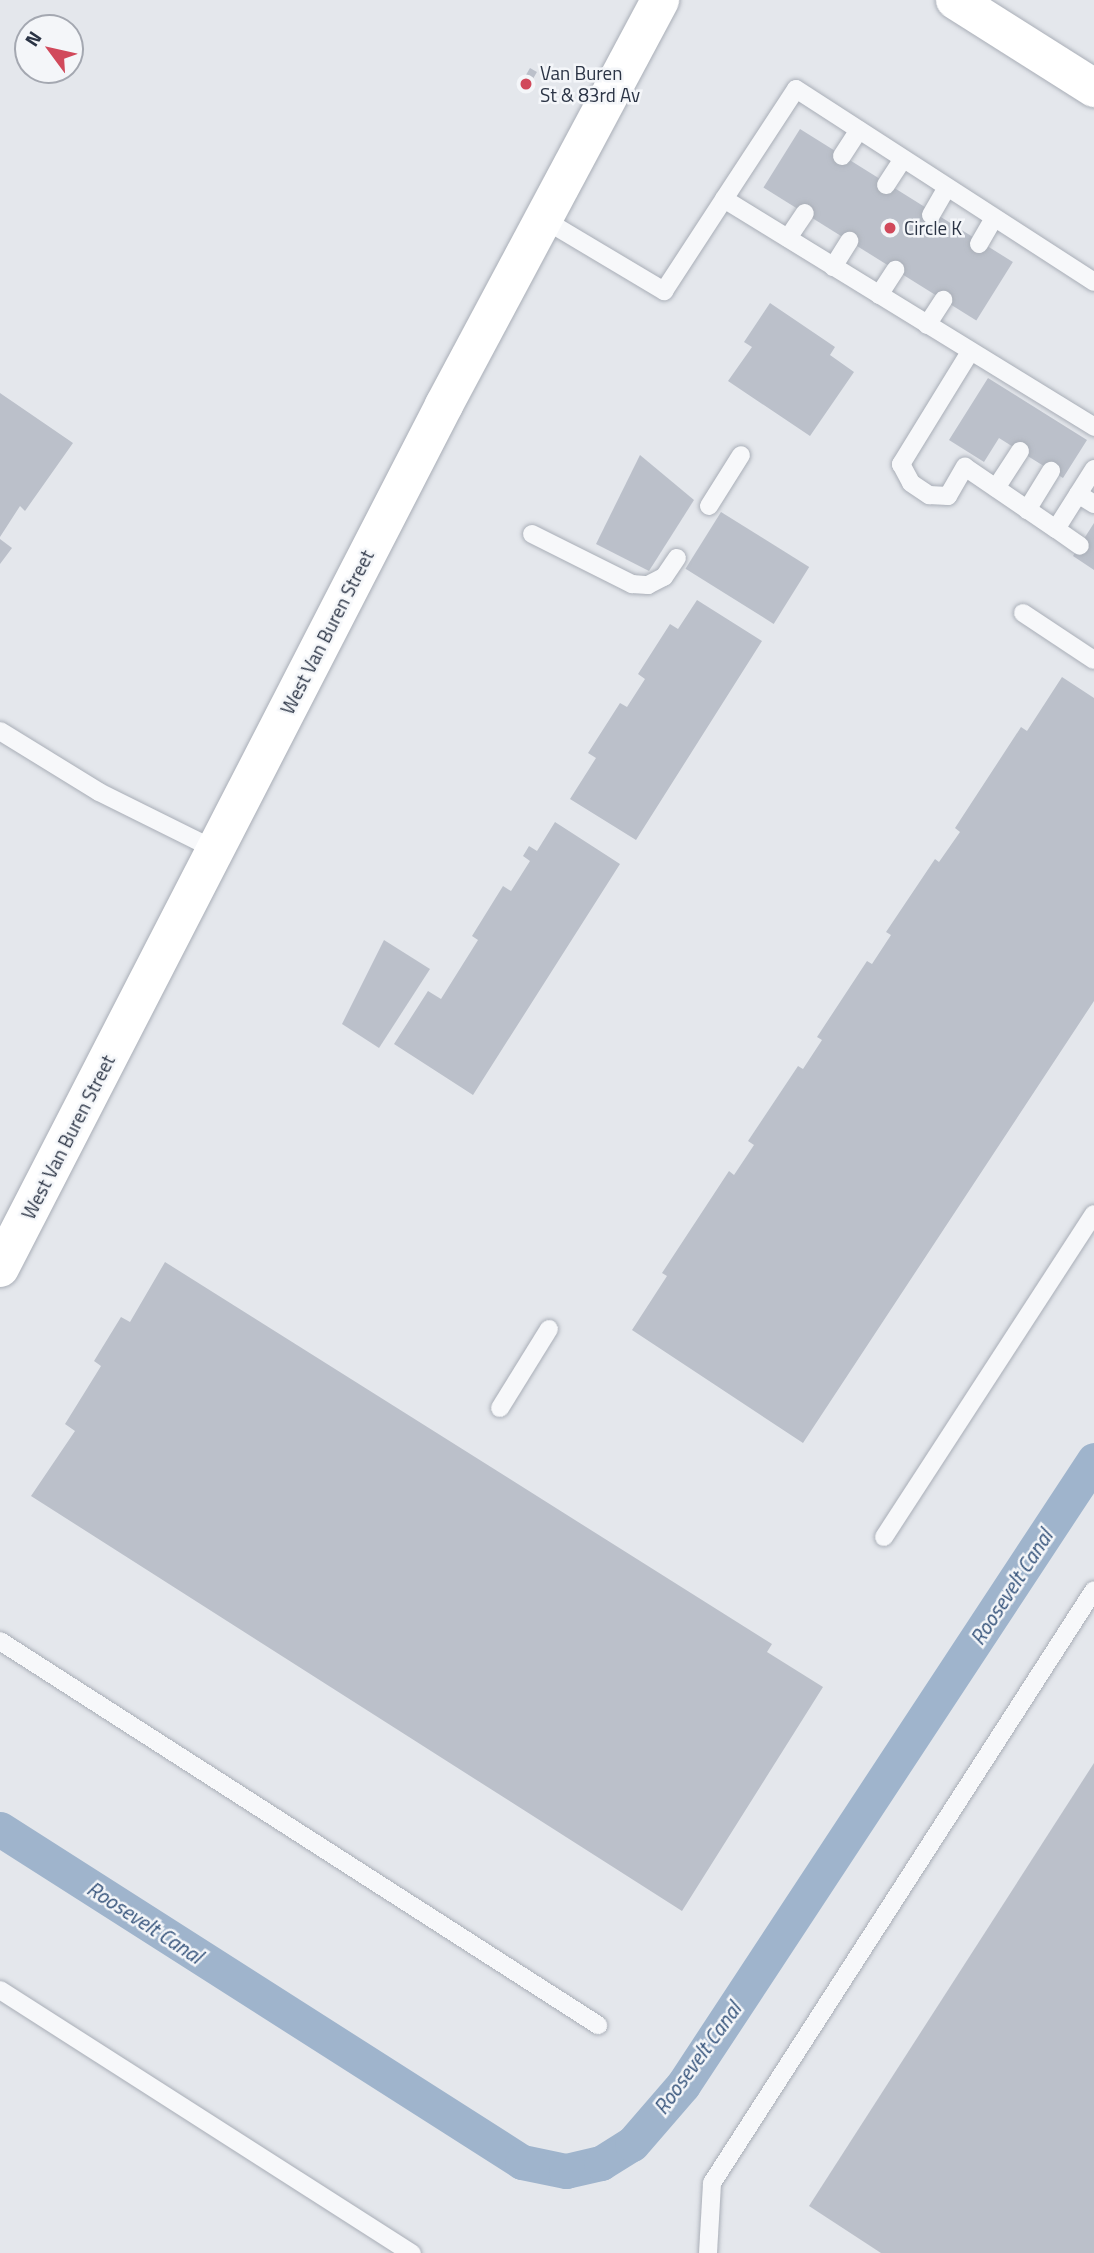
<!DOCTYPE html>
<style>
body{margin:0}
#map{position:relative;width:1094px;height:2253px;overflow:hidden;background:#e4e7ec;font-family:"Titillium Web",sans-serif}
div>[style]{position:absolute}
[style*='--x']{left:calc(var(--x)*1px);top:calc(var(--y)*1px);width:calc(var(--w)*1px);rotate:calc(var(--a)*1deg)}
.canal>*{height:35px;margin:-17.5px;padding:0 17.5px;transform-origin:17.5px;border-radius:17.5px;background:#9fb4cc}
.building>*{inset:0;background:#bbc0ca;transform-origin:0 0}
.roads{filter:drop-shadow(0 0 2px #a9aeb7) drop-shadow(0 0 2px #a9aeb7)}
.lane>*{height:18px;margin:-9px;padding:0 9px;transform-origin:9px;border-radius:9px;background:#f7f8fa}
.secondary>*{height:38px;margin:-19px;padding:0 19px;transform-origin:19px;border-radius:19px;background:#fff}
.primary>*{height:38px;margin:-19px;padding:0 19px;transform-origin:19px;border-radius:19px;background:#fff}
.dots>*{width:19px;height:19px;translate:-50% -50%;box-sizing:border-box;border:4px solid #f4f6f9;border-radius:50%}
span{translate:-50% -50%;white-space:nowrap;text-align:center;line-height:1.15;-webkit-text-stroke:5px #f4f6f9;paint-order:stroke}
.poi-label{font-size:19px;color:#2b3445}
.left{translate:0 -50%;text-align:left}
.street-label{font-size:19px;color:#2b3445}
.water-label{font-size:21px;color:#34527a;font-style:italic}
.north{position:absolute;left:14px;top:14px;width:70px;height:70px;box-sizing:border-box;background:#f4f6f9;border:2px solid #a4a8b1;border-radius:50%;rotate:303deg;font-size:19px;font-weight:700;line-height:28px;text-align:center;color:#2b3445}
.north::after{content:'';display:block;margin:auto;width:24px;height:32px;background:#d1495b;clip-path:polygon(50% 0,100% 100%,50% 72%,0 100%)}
</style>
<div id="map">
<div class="canal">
<i style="--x:0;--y:1829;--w:619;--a:32.54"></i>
<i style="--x:522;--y:2162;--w:45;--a:11.6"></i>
<i style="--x:566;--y:2171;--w:36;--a:-13"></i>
<i style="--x:601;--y:2163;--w:36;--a:-32"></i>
<i style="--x:632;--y:2144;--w:78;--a:-49.2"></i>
<i style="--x:683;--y:2085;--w:748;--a:-56.67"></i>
</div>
<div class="building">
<i style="left:530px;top:68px;width:8px;height:20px;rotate:30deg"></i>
<i style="left:800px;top:129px;width:251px;height:69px;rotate:32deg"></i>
<i style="clip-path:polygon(770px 303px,835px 347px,830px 355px,854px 372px,810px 436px,728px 381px,752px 347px,744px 342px)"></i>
<i style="clip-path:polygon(988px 378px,1087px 440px,1063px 478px,999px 438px,984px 462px,949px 440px)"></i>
<i style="clip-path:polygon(0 393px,73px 443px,25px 511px,20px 506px,0 537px)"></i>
<i style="clip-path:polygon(640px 455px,694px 500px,649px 571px,596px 544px)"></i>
<i style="left:721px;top:512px;width:104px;height:67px;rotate:32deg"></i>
<i style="clip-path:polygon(1094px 523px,1094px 570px,1073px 556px)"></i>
<i style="clip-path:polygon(0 539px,12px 548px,0 564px)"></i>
<i style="clip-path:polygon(697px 600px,762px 641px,636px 840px,570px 799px,596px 758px,588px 753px,620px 703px,627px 707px,645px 679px,638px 674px,670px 624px,678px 629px)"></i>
<i style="clip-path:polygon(1062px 677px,1094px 698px,1094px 1001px,803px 1443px,632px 1330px,667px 1276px,662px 1273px,729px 1171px,734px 1175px,754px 1145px,748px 1141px,798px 1066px,803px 1069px,822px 1040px,817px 1037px,867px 961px,872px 964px,891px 935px,886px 932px,935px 859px,939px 862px,960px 832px,955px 828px,1021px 727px,1027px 731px)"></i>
<i style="clip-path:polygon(555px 822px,620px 864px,473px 1095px,394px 1044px,428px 991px,441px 999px,478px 940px,472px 936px,503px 886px,511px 891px,530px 861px,523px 856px,529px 846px,537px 851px)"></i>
<i style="clip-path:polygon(384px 940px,430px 969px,379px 1048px,342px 1024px)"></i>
<i style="clip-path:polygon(165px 1262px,772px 1644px,767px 1652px,823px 1687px,682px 1911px,31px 1496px,75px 1431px,65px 1424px,101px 1366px,94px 1361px,121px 1317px,130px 1322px)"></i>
<i style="clip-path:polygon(1094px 1763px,1094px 2253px,881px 2253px,809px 2206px)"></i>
</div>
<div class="roads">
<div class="lane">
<i style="--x:842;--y:156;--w:31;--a:-57"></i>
<i style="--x:886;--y:185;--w:31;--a:-57"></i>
<i style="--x:724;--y:199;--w:131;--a:-56.8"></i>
<i style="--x:796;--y:89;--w:355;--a:32.9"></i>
<i style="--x:931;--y:215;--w:32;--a:-60"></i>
<i style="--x:545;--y:220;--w:139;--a:30.8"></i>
<i style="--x:664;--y:291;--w:110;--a:-56.9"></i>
<i style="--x:724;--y:199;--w:435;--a:31.6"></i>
<i style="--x:788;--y:238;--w:30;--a:-56"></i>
<i style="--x:979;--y:244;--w:30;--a:-60"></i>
<i style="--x:833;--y:267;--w:31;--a:-58"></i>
<i style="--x:879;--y:295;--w:30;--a:-57"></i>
<i style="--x:927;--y:325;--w:30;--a:-57"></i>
<i style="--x:970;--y:352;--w:132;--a:121.6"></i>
<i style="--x:901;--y:464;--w:21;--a:62"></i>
<i style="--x:911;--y:483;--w:22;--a:34"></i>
<i style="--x:929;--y:495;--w:19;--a:3"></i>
<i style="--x:948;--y:496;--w:34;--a:-60"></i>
<i style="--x:965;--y:467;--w:110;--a:34.3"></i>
<i style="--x:1056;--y:529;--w:71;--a:-57.7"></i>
<i style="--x:996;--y:488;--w:44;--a:-57"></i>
<i style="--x:1078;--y:494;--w:19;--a:32"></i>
<i style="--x:709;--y:506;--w:60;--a:-57.9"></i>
<i style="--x:1027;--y:510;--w:46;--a:-58.4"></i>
<i style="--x:1056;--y:529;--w:29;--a:35"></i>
<i style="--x:532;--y:534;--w:112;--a:26.6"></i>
<i style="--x:632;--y:584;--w:16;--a:4"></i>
<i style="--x:648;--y:585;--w:18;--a:-27"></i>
<i style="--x:664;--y:577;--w:23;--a:-56"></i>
<i style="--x:1023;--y:613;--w:85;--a:33.5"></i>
<i style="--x:0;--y:731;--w:116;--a:31.6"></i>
<i style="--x:99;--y:792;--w:131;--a:26.4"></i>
<i style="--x:500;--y:1408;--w:93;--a:-58.2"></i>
<i style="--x:884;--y:1537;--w:385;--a:-57"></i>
<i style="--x:0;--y:1641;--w:711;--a:32.71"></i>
<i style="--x:0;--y:1990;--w:489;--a:32.6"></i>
<i style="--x:708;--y:2253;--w:70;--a:-86.7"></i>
<i style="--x:712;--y:2183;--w:705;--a:-57.21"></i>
</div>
<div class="secondary">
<i style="--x:955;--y:0;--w:165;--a:32.3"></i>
</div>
<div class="primary">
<i style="--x:0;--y:1268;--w:971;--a:-62.77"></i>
<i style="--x:444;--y:405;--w:459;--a:-61.9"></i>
</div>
</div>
<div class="dots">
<i style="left:526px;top:84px;background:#d1495b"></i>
<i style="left:890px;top:228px;background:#d1495b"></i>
</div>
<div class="poi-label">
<span class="left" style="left:540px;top:84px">Van Buren<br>St &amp; 83rd Av</span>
<span class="left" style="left:904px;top:228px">Circle K</span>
</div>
<div class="street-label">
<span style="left:327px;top:632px;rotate:-63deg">West Van Buren Street</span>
<span style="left:68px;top:1137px;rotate:-63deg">West Van Buren Street</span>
</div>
<div class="water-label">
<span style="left:1011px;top:1587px;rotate:-57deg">Roosevelt Canal</span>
<span style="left:145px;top:1922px;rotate:33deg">Roosevelt Canal</span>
<span style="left:697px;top:2058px;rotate:-54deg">Roosevelt Canal</span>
</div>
<div class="north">N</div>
</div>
